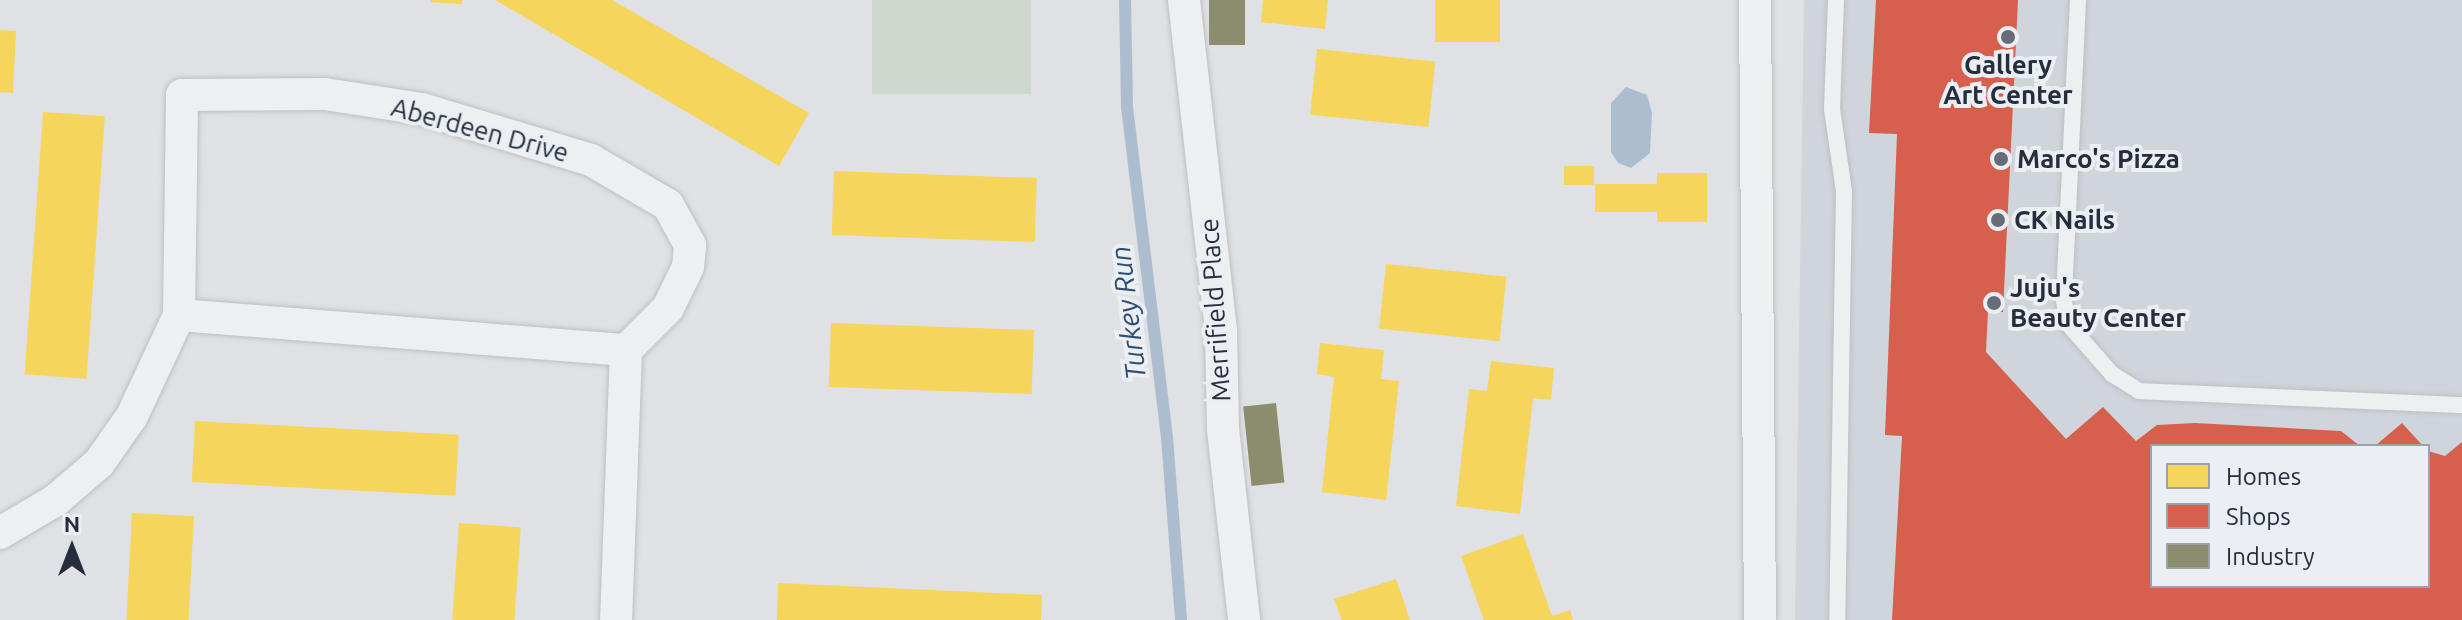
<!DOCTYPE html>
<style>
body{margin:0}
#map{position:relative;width:2462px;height:620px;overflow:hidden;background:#dfe1e4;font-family:Ubuntu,sans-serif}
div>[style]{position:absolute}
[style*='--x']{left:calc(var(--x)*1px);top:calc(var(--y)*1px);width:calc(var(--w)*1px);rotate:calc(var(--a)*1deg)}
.built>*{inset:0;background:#d0d4db}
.green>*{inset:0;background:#cfd8cf;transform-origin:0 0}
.water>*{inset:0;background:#acbdd0}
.homes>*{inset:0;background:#f6d55c;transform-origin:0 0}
.shops>*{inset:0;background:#d6604d}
.industry>*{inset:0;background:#8c8c6e;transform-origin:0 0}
.stream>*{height:12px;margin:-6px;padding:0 6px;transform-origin:6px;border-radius:6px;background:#acbdd0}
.roads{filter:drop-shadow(0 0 2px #bdbfc2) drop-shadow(0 0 2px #bdbfc2)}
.service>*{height:16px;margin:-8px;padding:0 8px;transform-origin:8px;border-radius:8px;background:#eeeff1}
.minor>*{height:32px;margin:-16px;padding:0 16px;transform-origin:16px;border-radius:16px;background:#eeeff1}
.dots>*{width:22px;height:22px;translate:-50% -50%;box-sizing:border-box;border:4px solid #ebeff4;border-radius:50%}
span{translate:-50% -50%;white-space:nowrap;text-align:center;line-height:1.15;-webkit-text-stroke:8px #ebeff4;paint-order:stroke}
.poi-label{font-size:26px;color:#262e3d;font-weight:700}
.left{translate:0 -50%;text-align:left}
.street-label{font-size:26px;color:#262e3d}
.water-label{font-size:28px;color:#2f4d71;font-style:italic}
.legend{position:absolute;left:2150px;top:444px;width:280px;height:144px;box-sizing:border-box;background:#ebeff4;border:2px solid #9ca2ab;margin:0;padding:10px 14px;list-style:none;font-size:24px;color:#262e3d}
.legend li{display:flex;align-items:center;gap:16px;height:40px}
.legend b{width:40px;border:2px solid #9ca2ab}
.north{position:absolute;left:32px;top:508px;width:80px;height:80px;-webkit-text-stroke:6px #ebeff4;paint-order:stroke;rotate:0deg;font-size:22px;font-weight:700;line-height:32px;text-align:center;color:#262e3d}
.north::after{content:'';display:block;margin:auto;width:28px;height:36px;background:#262e3d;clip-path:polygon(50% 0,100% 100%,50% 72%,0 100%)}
</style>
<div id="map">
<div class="built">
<i style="clip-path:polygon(evenodd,1804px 0,2462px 0,2462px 620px,1795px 620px,1804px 0,2152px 446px,2428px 446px,2428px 586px,2152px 586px,2152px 446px)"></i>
</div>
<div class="green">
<i style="left:872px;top:0;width:159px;height:94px"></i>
</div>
<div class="water">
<i style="clip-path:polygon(1626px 87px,1647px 95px,1652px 113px,1650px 153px,1631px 168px,1618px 163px,1611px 152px,1611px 103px)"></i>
</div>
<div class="homes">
<i style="clip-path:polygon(431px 0,462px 0,462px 4px,431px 2px)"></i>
<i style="clip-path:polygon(495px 0,612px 0,809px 113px,779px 166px)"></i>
<i style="clip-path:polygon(1263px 0,1328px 0,1325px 29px,1261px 22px)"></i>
<i style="left:1435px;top:0;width:65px;height:42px"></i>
<i style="clip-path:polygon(0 30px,16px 31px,13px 93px,0 92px)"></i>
<i style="left:1317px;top:49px;width:119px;height:66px;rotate:6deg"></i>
<i style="left:43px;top:112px;width:62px;height:263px;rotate:4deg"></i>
<i style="left:1564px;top:166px;width:30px;height:19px"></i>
<i style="left:834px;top:171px;width:203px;height:64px;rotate:2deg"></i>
<i style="clip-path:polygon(1657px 173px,1707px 173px,1707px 222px,1657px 222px,1657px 212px,1595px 212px,1595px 184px,1657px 184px)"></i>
<i style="left:1386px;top:264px;width:121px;height:65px;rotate:6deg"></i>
<i style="left:831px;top:323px;width:203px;height:64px;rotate:2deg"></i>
<i style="clip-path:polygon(1320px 343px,1384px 350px,1381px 379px,1399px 381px,1386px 500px,1322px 492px,1334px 377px,1317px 374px)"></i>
<i style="clip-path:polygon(1491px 361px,1554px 368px,1551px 400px,1533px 398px,1520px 514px,1456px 506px,1469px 389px,1487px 391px)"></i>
<i style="left:195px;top:421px;width:264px;height:61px;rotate:3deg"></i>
<i style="left:132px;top:513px;width:62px;height:107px;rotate:3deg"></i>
<i style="left:459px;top:523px;width:62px;height:97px;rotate:4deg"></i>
<i style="clip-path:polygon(1523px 534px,1552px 616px,1570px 610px,1573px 620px,1484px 620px,1461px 556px)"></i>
<i style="clip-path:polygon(1396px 579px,1410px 620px,1342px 620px,1334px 599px)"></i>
<i style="clip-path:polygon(778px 583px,1042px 595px,1041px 620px,777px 620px)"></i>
</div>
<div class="shops">
<i style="clip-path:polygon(1876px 0,2018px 0,2003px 312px,1988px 311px,1986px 352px,2066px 439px,2103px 407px,2136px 441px,2157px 425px,2195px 423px,2341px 431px,2360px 446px,2152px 446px,2152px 586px,2428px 586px,2428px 451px,2445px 456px,2462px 442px,2462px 620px,1892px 620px,1902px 436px,1885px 435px,1897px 134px,1869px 133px)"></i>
<i style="clip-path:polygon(2402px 423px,2423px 446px,2375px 446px)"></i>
</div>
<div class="industry">
<i style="left:1209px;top:0;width:36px;height:45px"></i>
<i style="left:1276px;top:403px;width:80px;height:33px;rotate:84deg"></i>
</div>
<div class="stream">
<i style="--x:1125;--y:0;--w:107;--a:88.9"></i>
<i style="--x:1127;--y:107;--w:332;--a:83.1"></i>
<i style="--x:1167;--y:437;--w:184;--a:85.6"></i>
</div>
<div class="roads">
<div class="service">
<i style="--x:1836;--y:0;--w:109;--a:92.1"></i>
<i style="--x:1832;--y:109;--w:83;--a:81.7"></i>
<i style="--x:1844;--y:191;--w:429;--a:90.9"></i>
<i style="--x:2078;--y:0;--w:301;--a:92.7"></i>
<i style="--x:2064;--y:301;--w:23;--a:80"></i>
<i style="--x:2068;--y:324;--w:67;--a:48.7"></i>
<i style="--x:2112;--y:374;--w:32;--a:32"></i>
<i style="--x:2139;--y:391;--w:323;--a:2.5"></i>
</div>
<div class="minor">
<i style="--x:1184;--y:0;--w:334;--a:83.6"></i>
<i style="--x:1221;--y:332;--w:97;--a:88.8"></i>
<i style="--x:1223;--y:429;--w:192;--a:83.7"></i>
<i style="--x:1755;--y:0;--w:620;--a:89.54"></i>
<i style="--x:179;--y:315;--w:220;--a:-89.2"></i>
<i style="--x:182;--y:95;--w:143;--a:-0.4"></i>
<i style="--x:325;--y:94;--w:98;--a:8.8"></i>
<i style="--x:422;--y:109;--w:177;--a:16.8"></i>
<i style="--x:591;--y:160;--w:89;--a:30.3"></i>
<i style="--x:668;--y:205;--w:46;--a:61.2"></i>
<i style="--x:690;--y:245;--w:22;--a:95"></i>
<i style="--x:688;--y:267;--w:46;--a:116"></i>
<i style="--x:668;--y:308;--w:59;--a:135"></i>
<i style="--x:0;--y:533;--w:65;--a:-30.5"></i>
<i style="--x:56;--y:500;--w:57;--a:-40.7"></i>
<i style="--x:99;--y:463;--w:57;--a:-54.9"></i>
<i style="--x:132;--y:416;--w:111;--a:-65"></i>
<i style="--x:179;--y:315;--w:448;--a:4.5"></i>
<i style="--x:626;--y:350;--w:270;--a:92.1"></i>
</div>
</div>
<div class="dots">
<i style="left:2008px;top:37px;background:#676d77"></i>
<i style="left:2001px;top:159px;background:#676d77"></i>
<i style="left:1998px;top:220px;background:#676d77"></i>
<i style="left:1994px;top:303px;background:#676d77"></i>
</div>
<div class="poi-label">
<span style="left:2008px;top:80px">Gallery<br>Art Center</span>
<span class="left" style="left:2017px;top:159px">Marco's Pizza</span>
<span class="left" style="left:2014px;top:220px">CK Nails</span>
<span class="left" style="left:2010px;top:303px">Juju's<br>Beauty Center</span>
</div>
<div class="street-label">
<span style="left:480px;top:130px;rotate:15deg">Aberdeen Drive</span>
<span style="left:1215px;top:310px;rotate:-94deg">Merrifield Place</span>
</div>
<div class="water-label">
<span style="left:1128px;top:313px;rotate:-97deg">Turkey Run</span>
</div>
<ul class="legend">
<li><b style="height:22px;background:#f6d55c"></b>Homes</li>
<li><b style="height:22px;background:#d6604d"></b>Shops</li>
<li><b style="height:22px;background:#8c8c6e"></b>Industry</li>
</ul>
<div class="north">N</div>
</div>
